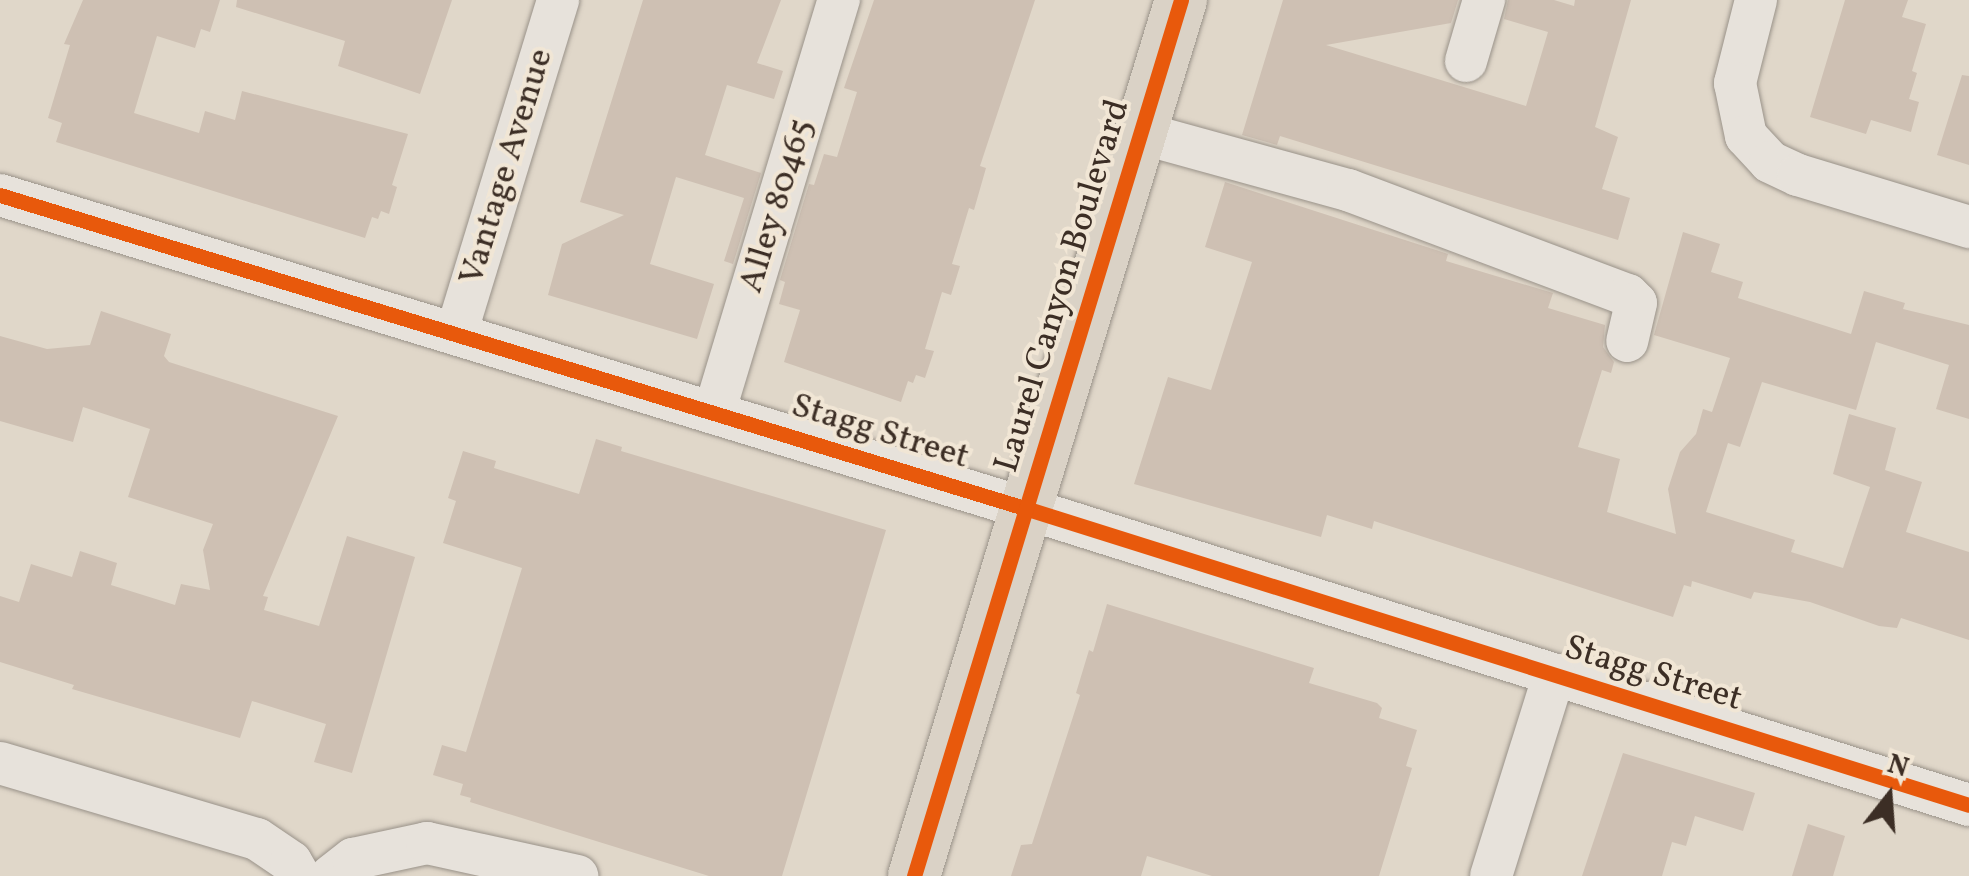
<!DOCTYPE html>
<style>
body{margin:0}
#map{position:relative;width:1969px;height:876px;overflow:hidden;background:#e0d7c9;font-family:Vollkorn,serif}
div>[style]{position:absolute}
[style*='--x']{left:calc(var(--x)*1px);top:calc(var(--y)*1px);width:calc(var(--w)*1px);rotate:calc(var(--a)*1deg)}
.building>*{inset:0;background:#cec0b3}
.roads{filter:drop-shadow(0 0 2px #999289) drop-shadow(0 0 2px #999289)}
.minor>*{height:42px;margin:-21px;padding:0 21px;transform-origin:21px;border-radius:21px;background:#e7e2db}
.major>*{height:52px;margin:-26px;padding:0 26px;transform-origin:26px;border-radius:26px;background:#dad2c6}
.cycleway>*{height:15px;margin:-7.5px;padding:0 7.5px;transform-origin:7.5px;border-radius:7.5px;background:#e8590c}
span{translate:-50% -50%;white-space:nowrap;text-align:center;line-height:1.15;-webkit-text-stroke:8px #f1e6d5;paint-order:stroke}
.street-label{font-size:35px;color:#3c2e25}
.north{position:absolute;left:1839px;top:746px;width:100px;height:100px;-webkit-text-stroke:8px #f1e6d5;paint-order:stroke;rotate:17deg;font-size:28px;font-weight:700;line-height:40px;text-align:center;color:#3c2e25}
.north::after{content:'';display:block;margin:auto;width:35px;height:45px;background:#3c2e25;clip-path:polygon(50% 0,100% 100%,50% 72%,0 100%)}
</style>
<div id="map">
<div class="building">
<i style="clip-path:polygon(83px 0,220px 0,210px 32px,201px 29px,195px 48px,157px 36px,134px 113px,199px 133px,205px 111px,235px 120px,242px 91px,408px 134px,392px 185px,397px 187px,389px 214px,381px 211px,378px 219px,372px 217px,365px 238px,56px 142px,62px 123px,48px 118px,70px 45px,64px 44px)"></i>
<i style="clip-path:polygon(237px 0,452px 0,420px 94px,338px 66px,345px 41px,236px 7px)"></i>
<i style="clip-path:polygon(643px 0,781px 0,757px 63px,783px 71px,774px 99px,727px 85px,705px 155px,761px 173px,733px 264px,724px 261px,744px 198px,676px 177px,650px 264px,714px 284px,697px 339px,548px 295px,562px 244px,624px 215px,580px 202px)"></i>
<i style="clip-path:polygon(874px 0,1035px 0,980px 166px,986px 168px,974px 210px,969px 208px,952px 264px,960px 266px,951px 295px,942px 292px,925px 349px,934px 351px,925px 378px,916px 375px,913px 383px,908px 381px,901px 402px,784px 362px,800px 310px,779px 304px,785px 282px,780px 280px,809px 184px,814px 185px,824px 154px,837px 157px,857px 92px,844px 88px)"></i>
<i style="clip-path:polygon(1283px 0,1458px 0,1451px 23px,1326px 45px,1526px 106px,1548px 32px,1504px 19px,1508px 0,1554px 0,1574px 6px,1575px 0,1631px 0,1595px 127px,1618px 137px,1602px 189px,1630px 198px,1618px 240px,1280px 136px,1277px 145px,1242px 135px)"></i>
<i style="clip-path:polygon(1845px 0,1908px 0,1902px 17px,1926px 24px,1912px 71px,1917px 73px,1909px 99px,1919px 102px,1911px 132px,1871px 120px,1866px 134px,1810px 117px)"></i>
<i style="clip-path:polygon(1962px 75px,1969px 76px,1969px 165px,1937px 155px)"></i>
<i style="clip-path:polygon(1225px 182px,1436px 250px,1448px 254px,1446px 261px,1553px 293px,1548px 308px,1605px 325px,1603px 347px,1614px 362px,1611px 373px,1602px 370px,1578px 447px,1620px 459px,1607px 512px,1676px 534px,1668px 489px,1680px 452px,1696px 434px,1703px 409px,1712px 412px,1730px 358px,1654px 335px,1683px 232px,1720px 244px,1711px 272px,1743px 282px,1738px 298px,1851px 334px,1864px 291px,1905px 303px,1903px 309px,1969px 325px,1969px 419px,1936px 409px,1949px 365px,1876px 342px,1856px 410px,1762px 382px,1740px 447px,1728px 443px,1706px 512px,1795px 540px,1791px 552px,1843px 568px,1870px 487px,1833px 474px,1849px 414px,1896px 428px,1885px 470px,1922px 482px,1906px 532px,1969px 552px,1969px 640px,1901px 618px,1897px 628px,1879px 626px,1810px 602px,1754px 592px,1751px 599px,1692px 581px,1691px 587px,1684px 585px,1673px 617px,1374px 521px,1372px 529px,1327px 515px,1321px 537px,1134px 484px,1168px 377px,1211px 390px,1252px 262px,1205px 247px)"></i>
<i style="clip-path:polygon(101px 311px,171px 334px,164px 356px,169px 362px,338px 416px,263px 596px,268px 597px,264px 610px,319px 626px,347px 536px,415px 557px,352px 773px,314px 762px,326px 724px,252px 701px,240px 738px,72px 689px,74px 685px,0 662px,0 596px,19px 602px,31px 564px,72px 577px,80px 551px,117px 563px,111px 585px,175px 605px,181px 584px,210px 590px,203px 550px,213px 524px,128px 497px,150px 429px,83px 407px,73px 442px,0 421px,0 336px,47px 349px,90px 345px)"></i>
<i style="clip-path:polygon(596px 439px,622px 447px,621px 451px,886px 530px,782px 876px,709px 876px,470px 802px,471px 798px,460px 795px,463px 784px,433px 775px,442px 745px,466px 752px,522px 568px,443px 543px,456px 501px,448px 498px,463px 451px,496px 461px,494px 468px,579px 494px)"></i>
<i style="clip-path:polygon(1107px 604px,1314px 668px,1309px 683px,1377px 703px,1382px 708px,1379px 718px,1417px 730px,1406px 766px,1412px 768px,1379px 876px,1212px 876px,1147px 856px,1141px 876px,1011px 876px,1021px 845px,1032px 844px,1080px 695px,1076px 693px,1089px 650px,1093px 652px)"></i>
<i style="clip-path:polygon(1623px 753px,1755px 793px,1743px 831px,1695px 816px,1686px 846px,1672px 842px,1662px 876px,1582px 876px)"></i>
<i style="clip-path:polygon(1808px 824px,1845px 836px,1833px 876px,1792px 876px)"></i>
</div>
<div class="roads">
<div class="minor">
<i style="--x:1756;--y:0;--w:86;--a:104.2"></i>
<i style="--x:1735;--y:83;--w:54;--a:78.3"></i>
<i style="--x:1746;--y:136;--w:35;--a:47"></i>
<i style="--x:1770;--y:162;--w:31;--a:25"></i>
<i style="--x:1798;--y:175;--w:179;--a:16.9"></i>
<i style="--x:1466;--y:61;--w:64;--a:-73.6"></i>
<i style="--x:1141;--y:133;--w:215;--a:15.4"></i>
<i style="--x:1348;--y:190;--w:299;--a:20.6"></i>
<i style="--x:1628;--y:295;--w:11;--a:45"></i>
<i style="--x:1636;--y:303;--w:39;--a:103"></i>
<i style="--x:0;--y:195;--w:1075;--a:16.99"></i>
<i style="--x:1028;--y:509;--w:986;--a:17.46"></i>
<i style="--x:456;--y:334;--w:349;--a:-73"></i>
<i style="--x:714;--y:413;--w:432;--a:-73.2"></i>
<i style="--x:0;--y:763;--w:268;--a:16.5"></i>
<i style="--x:257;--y:839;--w:41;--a:34.1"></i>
<i style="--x:291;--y:862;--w:16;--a:60"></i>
<i style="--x:331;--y:876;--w:28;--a:-38"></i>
<i style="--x:353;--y:859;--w:76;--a:-12.2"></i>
<i style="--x:427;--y:843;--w:154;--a:12.4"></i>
<i style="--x:1491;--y:876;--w:211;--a:-72.6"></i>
</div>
<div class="major">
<i style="--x:914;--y:876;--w:916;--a:-73.05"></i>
</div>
</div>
<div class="cycleway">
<i style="--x:0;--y:195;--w:1075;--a:16.99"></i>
<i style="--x:1028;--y:509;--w:986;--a:17.46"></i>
<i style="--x:914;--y:876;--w:916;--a:-73.05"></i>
</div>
<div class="street-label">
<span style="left:507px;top:167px;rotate:-73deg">Vantage Avenue</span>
<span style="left:777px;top:206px;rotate:-73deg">Alley 80465</span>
<span style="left:1063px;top:286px;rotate:-73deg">Laurel Canyon Boulevard</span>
<span style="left:880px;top:432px;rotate:17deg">Stagg Street</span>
<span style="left:1653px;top:674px;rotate:17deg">Stagg Street</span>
</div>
<div class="north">N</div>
</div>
